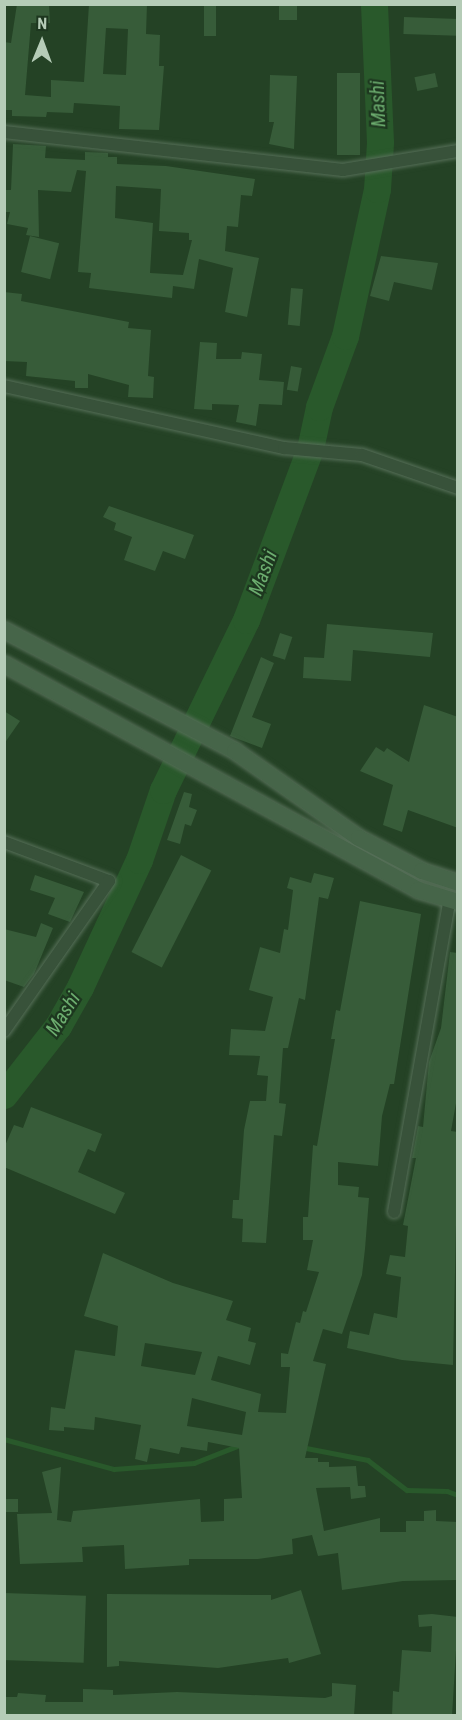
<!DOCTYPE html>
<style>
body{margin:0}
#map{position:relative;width:462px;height:1720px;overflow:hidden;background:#244225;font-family:"Roboto Condensed",sans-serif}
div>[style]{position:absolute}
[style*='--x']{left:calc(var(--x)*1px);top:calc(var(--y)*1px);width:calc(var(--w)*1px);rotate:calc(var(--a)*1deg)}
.stream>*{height:4.5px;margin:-2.25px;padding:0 2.25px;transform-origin:2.25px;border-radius:2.25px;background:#29592b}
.river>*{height:27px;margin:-13.5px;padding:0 13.5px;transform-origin:13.5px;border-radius:13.5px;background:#29592b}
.building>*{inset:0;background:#375c39;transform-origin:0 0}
.roads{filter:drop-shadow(0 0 2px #566f58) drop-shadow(0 0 2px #566f58)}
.minor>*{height:12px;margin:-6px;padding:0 6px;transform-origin:6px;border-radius:6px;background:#38523a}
.secondary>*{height:16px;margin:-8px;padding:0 8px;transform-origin:8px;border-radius:8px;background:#466549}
span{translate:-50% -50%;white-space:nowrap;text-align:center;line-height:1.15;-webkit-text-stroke:4.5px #1d371f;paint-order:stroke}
.water-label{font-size:20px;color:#6cad6f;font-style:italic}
.frame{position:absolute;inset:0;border:6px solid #b5ccb7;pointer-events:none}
.north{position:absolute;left:12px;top:12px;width:60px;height:60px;-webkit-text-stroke:4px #1d371f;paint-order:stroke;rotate:1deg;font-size:16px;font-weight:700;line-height:24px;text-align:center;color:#b5ccb7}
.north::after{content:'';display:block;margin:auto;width:21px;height:27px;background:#b5ccb7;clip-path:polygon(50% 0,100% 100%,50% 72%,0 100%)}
</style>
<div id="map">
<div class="stream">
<i style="--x:4;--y:1439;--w:114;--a:15.3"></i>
<i style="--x:114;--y:1469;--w:80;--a:-4.3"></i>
<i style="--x:194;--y:1463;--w:49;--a:-21.4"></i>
<i style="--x:301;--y:1447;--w:68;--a:11"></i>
<i style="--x:368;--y:1460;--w:49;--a:37.6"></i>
<i style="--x:407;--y:1490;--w:40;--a:1.4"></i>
<i style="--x:447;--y:1491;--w:12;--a:20"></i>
</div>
<div class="river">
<i style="--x:4;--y:1095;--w:88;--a:-52"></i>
<i style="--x:58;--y:1026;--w:45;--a:-60.6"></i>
<i style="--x:80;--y:987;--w:140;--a:-65.1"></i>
<i style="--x:139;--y:860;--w:74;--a:-71.1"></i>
<i style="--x:163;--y:790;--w:189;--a:-64"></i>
<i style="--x:246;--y:620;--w:183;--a:-69.5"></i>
<i style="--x:310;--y:449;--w:43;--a:-77.9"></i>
<i style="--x:319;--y:407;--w:76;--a:-69.9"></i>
<i style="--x:345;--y:336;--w:150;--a:-77.7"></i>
<i style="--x:377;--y:189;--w:47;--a:-86.3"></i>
<i style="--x:380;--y:142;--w:138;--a:-92.5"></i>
</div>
<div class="building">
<i style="clip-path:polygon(evenodd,17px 4px,49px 4px,50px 23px,31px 23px,25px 95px,51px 97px,51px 80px,84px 82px,89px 4px,147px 4px,146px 34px,160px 35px,159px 66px,164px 66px,159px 130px,119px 129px,120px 106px,74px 103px,73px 113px,47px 112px,46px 117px,12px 116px,12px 110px,4px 110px,4px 42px,11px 43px,17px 4px,106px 28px,128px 29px,126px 75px,103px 74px,106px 28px)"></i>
<i style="left:204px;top:4px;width:12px;height:32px"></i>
<i style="left:279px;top:4px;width:18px;height:16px"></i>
<i style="left:404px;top:17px;width:54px;height:17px;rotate:2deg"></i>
<i style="left:360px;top:73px;width:82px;height:23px;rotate:90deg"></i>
<i style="left:435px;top:73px;width:14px;height:21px;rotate:78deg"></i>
<i style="clip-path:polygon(270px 75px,297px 76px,294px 149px,269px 144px,274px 122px,269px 122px)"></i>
<i style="clip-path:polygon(evenodd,13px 144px,46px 146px,45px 158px,85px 160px,85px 152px,108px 153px,108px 157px,117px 157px,117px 164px,166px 166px,255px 179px,252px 196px,241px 195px,238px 227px,227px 226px,225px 251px,259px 258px,247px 317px,225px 312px,233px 268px,199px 259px,194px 289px,173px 286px,172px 298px,89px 288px,91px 273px,78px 272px,86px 171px,77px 170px,71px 192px,38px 190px,39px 237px,26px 235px,28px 228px,7px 224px,10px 212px,4px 212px,4px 190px,11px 190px,13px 144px,116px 186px,161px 189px,159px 231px,189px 233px,189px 240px,192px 240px,183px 275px,150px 273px,153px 223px,115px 218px,116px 186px)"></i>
<i style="left:30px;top:236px;width:30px;height:37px;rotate:14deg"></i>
<i style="clip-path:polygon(381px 256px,438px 263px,432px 290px,394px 282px,389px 301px,370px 296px)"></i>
<i style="left:291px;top:288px;width:12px;height:37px;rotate:5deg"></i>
<i style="clip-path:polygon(4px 292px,22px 294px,21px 301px,129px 322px,128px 328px,151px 330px,148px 376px,154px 377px,153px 398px,128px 397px,129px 385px,88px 374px,88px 388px,75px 388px,75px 381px,26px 376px,27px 362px,4px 361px)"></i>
<i style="clip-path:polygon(200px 342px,217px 343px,216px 359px,241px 359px,242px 352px,262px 354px,259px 380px,284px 382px,282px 405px,259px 404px,256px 426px,236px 422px,239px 405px,212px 404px,212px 410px,194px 409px)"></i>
<i style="left:291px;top:366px;width:11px;height:24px;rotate:10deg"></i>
<i style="clip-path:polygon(109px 506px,194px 535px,185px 559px,163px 551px,155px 571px,124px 560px,132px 537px,114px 530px,116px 523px,103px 517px)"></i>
<i style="clip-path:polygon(327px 624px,433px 633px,430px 657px,353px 650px,351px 681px,303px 678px,304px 657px,324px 658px)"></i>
<i style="left:280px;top:633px;width:13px;height:24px;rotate:18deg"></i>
<i style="clip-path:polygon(261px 657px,274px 663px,252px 717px,271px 724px,262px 748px,230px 736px)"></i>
<i style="clip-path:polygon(424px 705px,458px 717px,458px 828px,408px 810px,402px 832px,383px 825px,393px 785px,360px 771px,376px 747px,384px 752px,387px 748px,409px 762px)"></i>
<i style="clip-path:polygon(4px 711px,20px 721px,4px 744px)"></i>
<i style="clip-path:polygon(184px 792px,192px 794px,189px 807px,197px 810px,191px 826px,185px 824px,180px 844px,167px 840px)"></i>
<i style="left:181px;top:855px;width:34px;height:109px;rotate:27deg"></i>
<i style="clip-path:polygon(314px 873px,334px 878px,328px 899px,319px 897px,305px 1000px,299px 998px,288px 1048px,283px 1048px,279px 1103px,286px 1104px,282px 1136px,274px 1135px,266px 1243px,242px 1242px,243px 1219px,232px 1218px,233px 1200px,239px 1200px,244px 1130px,250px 1101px,266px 1101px,268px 1076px,257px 1075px,260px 1056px,229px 1055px,231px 1029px,265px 1031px,273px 997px,249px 990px,260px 947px,280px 953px,284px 929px,288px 930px,293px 890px,287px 888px,290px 877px,311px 883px)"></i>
<i style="clip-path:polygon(35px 875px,84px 892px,70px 922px,48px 914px,55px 898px,30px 890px)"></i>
<i style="clip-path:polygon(evenodd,360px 901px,421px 914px,394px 1084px,390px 1084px,382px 1116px,378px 1166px,338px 1162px,338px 1185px,359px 1187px,358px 1197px,369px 1198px,365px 1249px,362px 1275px,342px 1334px,323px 1329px,313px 1361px,326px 1364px,305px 1458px,318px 1458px,318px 1462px,329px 1462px,329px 1467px,356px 1466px,358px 1486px,365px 1486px,366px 1497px,351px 1499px,350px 1487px,316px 1488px,324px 1531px,380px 1518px,380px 1532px,406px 1532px,406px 1521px,424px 1521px,424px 1511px,436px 1510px,436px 1521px,458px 1522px,458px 1580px,403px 1581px,342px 1590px,338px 1553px,318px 1556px,312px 1535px,292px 1539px,293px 1554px,258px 1559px,189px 1559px,189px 1565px,125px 1569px,124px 1545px,82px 1547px,83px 1562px,20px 1564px,17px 1514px,52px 1513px,42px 1472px,61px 1467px,57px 1520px,71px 1522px,73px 1511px,200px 1499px,201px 1522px,224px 1521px,224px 1499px,242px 1498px,239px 1448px,208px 1442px,207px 1451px,181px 1447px,179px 1454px,150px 1448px,147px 1462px,135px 1459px,141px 1425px,95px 1417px,94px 1430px,64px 1427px,64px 1431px,49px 1430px,51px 1407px,65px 1409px,75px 1350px,115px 1356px,118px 1326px,84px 1316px,103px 1253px,173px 1283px,233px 1301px,226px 1320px,251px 1328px,248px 1341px,256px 1343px,250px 1365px,218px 1356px,211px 1380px,261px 1394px,258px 1412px,286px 1413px,290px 1367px,281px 1367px,281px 1353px,288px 1354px,296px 1322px,300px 1323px,303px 1311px,306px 1312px,319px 1272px,307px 1270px,313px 1240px,303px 1240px,303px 1217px,308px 1217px,313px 1145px,317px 1146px,335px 1039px,331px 1039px,336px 1010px,340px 1011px,360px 901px,145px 1343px,202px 1352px,195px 1375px,141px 1366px,145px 1343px,360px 901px,192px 1398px,246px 1412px,242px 1435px,187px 1426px,192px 1398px)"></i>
<i style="clip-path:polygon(41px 923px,53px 928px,34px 974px,24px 987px,4px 980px,4px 929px,36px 937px)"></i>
<i style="clip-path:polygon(450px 952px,458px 953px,458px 1092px,451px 1131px,458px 1132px,453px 1365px,402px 1360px,347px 1348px,350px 1331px,369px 1335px,374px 1313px,397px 1318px,401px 1277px,386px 1274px,390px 1255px,405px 1257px,408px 1226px,403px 1225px,416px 1158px,412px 1158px,418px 1126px,423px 1127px,429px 1062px,441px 1028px)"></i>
<i style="clip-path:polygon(31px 1107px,102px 1134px,95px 1152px,88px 1149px,78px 1172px,125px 1193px,115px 1214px,4px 1167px,4px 1148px,14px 1125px,23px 1128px)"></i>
<i style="left:4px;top:1499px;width:14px;height:13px"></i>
<i style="clip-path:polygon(301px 1590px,321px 1654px,289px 1663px,288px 1658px,218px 1668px,119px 1661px,119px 1666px,107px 1667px,107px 1594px,271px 1595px,271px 1600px)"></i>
<i style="left:4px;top:1593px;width:82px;height:67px;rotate:2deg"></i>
<i style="clip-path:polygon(432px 1614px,458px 1617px,452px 1716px,392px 1716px,393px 1691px,399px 1692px,402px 1650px,431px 1652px,432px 1626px,419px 1627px,418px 1615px)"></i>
<i style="clip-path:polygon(332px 1683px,356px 1685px,354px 1716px,4px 1716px,4px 1697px,17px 1697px,18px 1693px,46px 1695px,45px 1702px,83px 1702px,83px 1689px,113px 1690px,113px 1695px,177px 1692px,325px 1698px,332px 1696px)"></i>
</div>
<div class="roads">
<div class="minor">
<i style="--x:4;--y:132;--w:341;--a:6.4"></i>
<i style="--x:343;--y:170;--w:117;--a:-9.4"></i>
<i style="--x:4;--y:386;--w:287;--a:12.5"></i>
<i style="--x:284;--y:448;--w:78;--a:5.1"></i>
<i style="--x:362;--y:455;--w:102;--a:19"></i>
<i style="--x:4;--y:842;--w:112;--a:20.4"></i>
<i style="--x:109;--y:881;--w:183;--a:125"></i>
<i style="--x:394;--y:1212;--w:318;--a:-79.9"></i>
</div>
<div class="secondary">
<i style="--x:4;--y:630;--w:261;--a:27.6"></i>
<i style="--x:235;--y:751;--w:151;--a:35.1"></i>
<i style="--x:359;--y:838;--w:71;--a:27.6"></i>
<i style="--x:422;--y:871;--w:38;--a:18"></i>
<i style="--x:4;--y:664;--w:472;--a:28.6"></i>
<i style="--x:418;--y:890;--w:42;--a:16.7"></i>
</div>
</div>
<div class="water-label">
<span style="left:378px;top:104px;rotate:-92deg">Mashi</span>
<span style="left:263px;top:573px;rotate:-69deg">Mashi</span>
<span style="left:63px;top:1014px;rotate:-58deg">Mashi</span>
</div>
<div class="frame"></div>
<div class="north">N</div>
</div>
